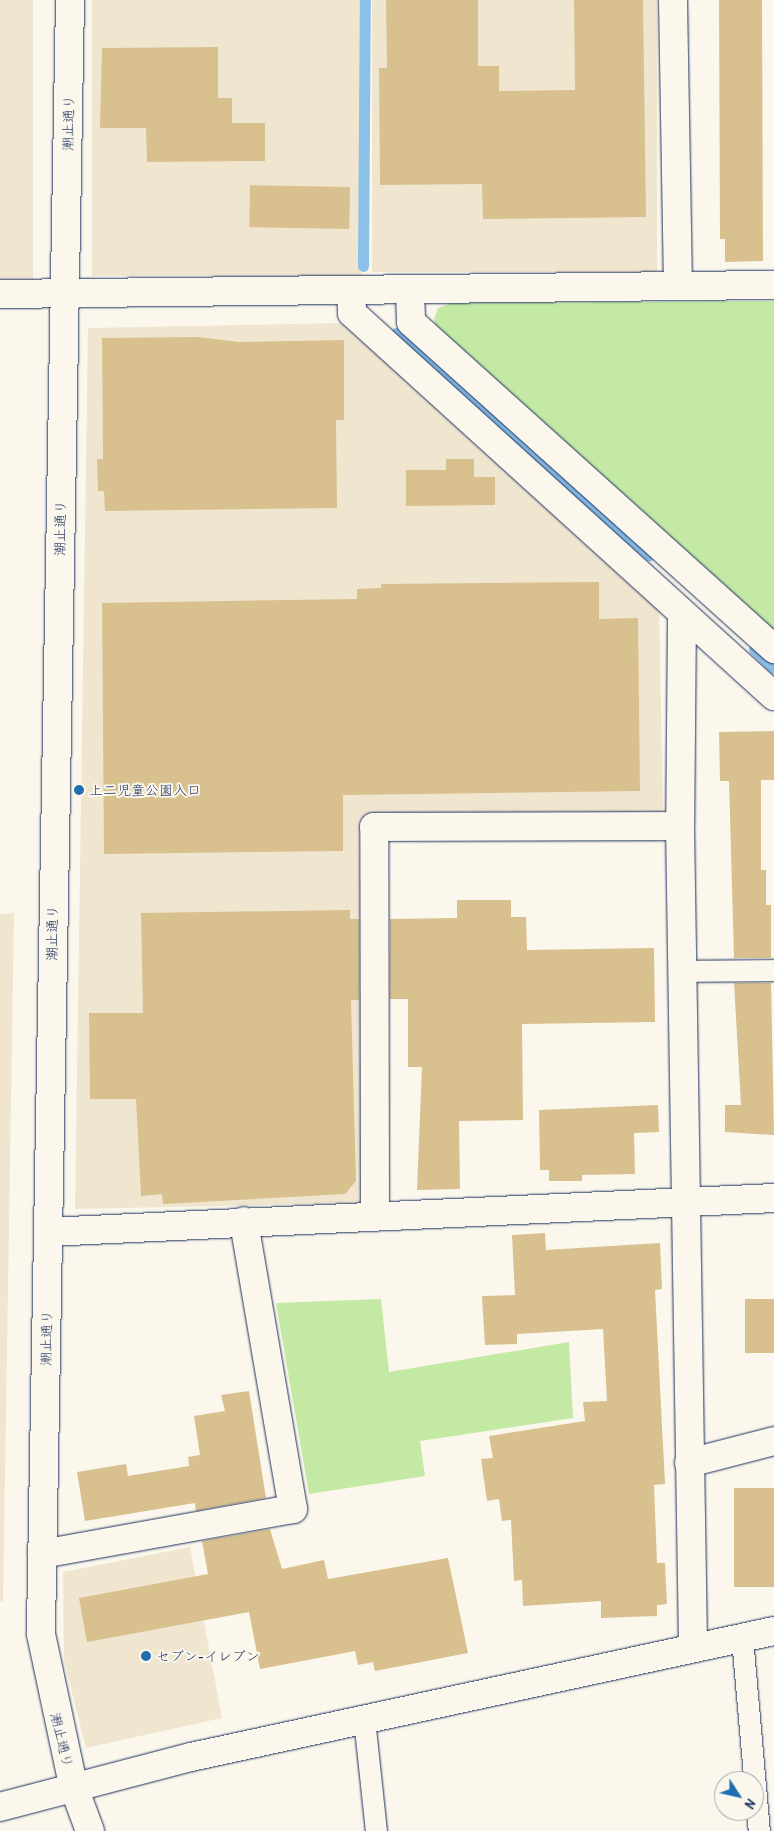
<!DOCTYPE html>
<meta charset="utf-8">
<style>
body{margin:0}
#map{position:relative;width:774px;height:1831px;overflow:hidden;background:#fbf7ec;font-family:"Patrick Hand","Klee One",sans-serif}
div>[style]{position:absolute}
[style*='--x']{left:calc(var(--x)*1px);top:calc(var(--y)*1px);width:calc(var(--w)*1px);rotate:calc(var(--a)*1deg)}
.built>*{inset:0;background:#f0e6d0;transform-origin:0 0}
.green>*{inset:0;background:#c3e9a4}
.stream>*{height:11px;margin:-5.5px;padding:0 5.5px;transform-origin:5.5px;border-radius:5.5px;background:#8bc0e8}
.building>*{inset:0;background:#d8c08f;transform-origin:0 0}
.roads{filter:drop-shadow(0 0 1px #1b2f5e) drop-shadow(0 0 1px #1b2f5e)}
.lane>*{height:21px;margin:-10.5px;padding:0 10.5px;transform-origin:10.5px;border-radius:10.5px;background:#fbf7ec}
.street>*{height:28px;margin:-14px;padding:0 14px;transform-origin:14px;border-radius:14px;background:#fbf7ec}
.secondary>*{height:28px;margin:-14px;padding:0 14px;transform-origin:14px;border-radius:14px;background:#fbf7ec}
.dots>*{width:14px;height:14px;translate:-50% -50%;box-sizing:border-box;border:2px solid #fbf7ec;border-radius:50%}
span{translate:-50% -50%;white-space:nowrap;text-align:center;line-height:1.15;-webkit-text-stroke:4px #fbf7ec;paint-order:stroke}
.street-label{font-size:14px;color:#1b2f5e}
.poi-label{font-size:14px;color:#1b2f5e}
.left{translate:0 -50%;text-align:left}
.north{position:absolute;left:714px;top:1771px;width:50px;height:50px;box-sizing:border-box;background:#fbf7ec;border:1px solid #a1a7b3;border-radius:50%;rotate:125deg;font-size:14px;font-weight:700;line-height:20px;text-align:center;color:#1b2f5e}
.north::after{content:'';display:block;margin:auto;width:18px;height:22px;background:#1f6fb2;clip-path:polygon(50% 0,100% 100%,50% 72%,0 100%)}
</style>
<div id="map">
<div class="built">
<i style="left:0;top:0;width:33px;height:279px"></i>
<i style="left:92px;top:0;width:269px;height:276px"></i>
<i style="left:372px;top:0;width:285px;height:272px"></i>
<i style="clip-path:polygon(342px 323px,659px 603px,663px 813px,359px 819px,365px 1203px,75px 1209px,88px 328px)"></i>
<i style="clip-path:polygon(14px 913px,3px 1601px,0 1601px,0 914px)"></i>
<i style="clip-path:polygon(190px 1547px,222px 1718px,86px 1748px,64px 1660px,63px 1572px)"></i>
</div>
<div class="green">
<i style="clip-path:polygon(774px 301px,774px 632px,438px 335px,434px 320px,438px 308px,452px 303px)"></i>
<i style="clip-path:polygon(381px 1299px,389px 1372px,569px 1342px,573px 1418px,420px 1441px,425px 1476px,309px 1494px,276px 1303px)"></i>
</div>
<div class="stream">
<i style="--x:363;--y:266;--w:266;--a:-89.6"></i>
<i style="--x:396;--y:333;--w:337;--a:41.3"></i>
<i style="--x:754;--y:649;--w:28;--a:44"></i>
</div>
<div class="building">
<i style="clip-path:polygon(386px 0,478px 0,478px 66px,499px 66px,499px 91px,575px 90px,574px 0,643px 0,646px 217px,483px 219px,482px 184px,380px 185px,379px 68px,387px 68px)"></i>
<i style="clip-path:polygon(719px 0,762px 0,763px 261px,725px 262px,725px 239px,720px 239px)"></i>
<i style="clip-path:polygon(218px 47px,218px 98px,232px 98px,232px 123px,265px 123px,265px 161px,147px 162px,146px 128px,100px 128px,102px 48px)"></i>
<i style="left:350px;top:187px;width:42px;height:100px;rotate:91deg"></i>
<i style="clip-path:polygon(198px 337px,239px 342px,344px 340px,344px 420px,336px 420px,337px 508px,105px 511px,104px 491px,98px 491px,97px 459px,103px 459px,102px 338px)"></i>
<i style="clip-path:polygon(446px 459px,474px 459px,474px 477px,495px 477px,495px 505px,406px 506px,406px 470px,446px 470px)"></i>
<i style="clip-path:polygon(599px 582px,599px 619px,638px 618px,640px 791px,343px 795px,343px 851px,104px 854px,102px 603px,357px 599px,357px 589px,381px 588px,381px 584px)"></i>
<i style="clip-path:polygon(774px 731px,774px 780px,761px 780px,761px 870px,766px 870px,766px 905px,771px 905px,771px 958px,734px 958px,729px 781px,720px 781px,719px 732px)"></i>
<i style="clip-path:polygon(457px 900px,511px 900px,511px 917px,526px 917px,527px 950px,654px 948px,655px 1022px,522px 1024px,523px 1120px,459px 1121px,460px 1189px,417px 1190px,422px 1067px,408px 1067px,408px 999px,390px 999px,390px 919px,457px 918px)"></i>
<i style="clip-path:polygon(350px 910px,350px 919px,359px 919px,359px 1000px,351px 1000px,356px 1181px,345px 1194px,163px 1204px,162px 1194px,141px 1196px,136px 1099px,90px 1099px,89px 1013px,143px 1013px,141px 913px)"></i>
<i style="clip-path:polygon(734px 983px,771px 983px,774px 1135px,725px 1132px,725px 1105px,741px 1105px)"></i>
<i style="clip-path:polygon(658px 1105px,659px 1132px,634px 1133px,635px 1174px,582px 1175px,582px 1181px,549px 1181px,549px 1170px,540px 1170px,539px 1110px)"></i>
<i style="clip-path:polygon(545px 1233px,546px 1250px,660px 1243px,662px 1289px,655px 1290px,665px 1484px,654px 1485px,657px 1563px,665px 1563px,667px 1604px,657px 1605px,657px 1616px,601px 1618px,601px 1601px,523px 1606px,522px 1580px,514px 1581px,511px 1520px,502px 1521px,499px 1499px,487px 1501px,481px 1459px,493px 1458px,489px 1436px,585px 1421px,583px 1402px,607px 1401px,603px 1329px,517px 1334px,517px 1344px,485px 1345px,482px 1296px,515px 1295px,512px 1235px)"></i>
<i style="left:745px;top:1299px;width:29px;height:54px"></i>
<i style="clip-path:polygon(249px 1391px,266px 1498px,196px 1511px,195px 1503px,85px 1521px,77px 1472px,126px 1464px,128px 1476px,189px 1466px,188px 1457px,200px 1455px,194px 1416px,225px 1411px,221px 1395px)"></i>
<i style="left:774px;top:1488px;width:99px;height:40px;rotate:90deg"></i>
<i style="clip-path:polygon(270px 1529px,282px 1569px,324px 1560px,328px 1579px,448px 1558px,468px 1653px,375px 1671px,373px 1662px,358px 1665px,355px 1651px,260px 1669px,249px 1612px,87px 1642px,79px 1598px,208px 1574px,202px 1541px)"></i>
</div>
<div class="roads">
<div class="lane">
<i style="--x:681;--y:971;--w:93;--a:-0.6"></i>
<i style="--x:742;--y:1638;--w:194;--a:85"></i>
<i style="--x:364;--y:1719;--w:113;--a:83.9"></i>
</div>
<div class="street">
<i style="--x:673;--y:0;--w:286;--a:89"></i>
<i style="--x:351;--y:291;--w:22;--a:87"></i>
<i style="--x:352;--y:313;--w:570;--a:42.23"></i>
<i style="--x:410;--y:291;--w:31;--a:88"></i>
<i style="--x:411;--y:322;--w:489;--a:42"></i>
<i style="--x:0;--y:294;--w:774;--a:-0.67"></i>
<i style="--x:682;--y:616;--w:210;--a:90.5"></i>
<i style="--x:680;--y:826;--w:822;--a:89.09"></i>
<i style="--x:375;--y:1216;--w:389;--a:-90.1"></i>
<i style="--x:374;--y:827;--w:306;--a:-0.2"></i>
<i style="--x:48;--y:1232;--w:727;--a:-2.68"></i>
<i style="--x:689;--y:1463;--w:88;--a:-14.5"></i>
<i style="--x:42;--y:1554;--w:255;--a:-10.2"></i>
<i style="--x:293;--y:1509;--w:292;--a:-99.7"></i>
<i style="--x:73;--y:1785;--w:49;--a:69.7"></i>
</div>
<div class="secondary">
<i style="--x:70;--y:0;--w:1634;--a:91.02"></i>
<i style="--x:41;--y:1634;--w:154;--a:78"></i>
<i style="--x:0;--y:1807;--w:197;--a:-14.7"></i>
<i style="--x:191;--y:1757;--w:596;--a:-12.2"></i>
</div>
</div>
<div class="dots">
<i style="left:79px;top:790px;background:#1f6fb2"></i>
<i style="left:146px;top:1656px;background:#1f6fb2"></i>
</div>
<div class="street-label">
<span style="left:68px;top:123px;rotate:-89deg">潮止通り</span>
<span style="left:60px;top:528px;rotate:-89deg">潮止通り</span>
<span style="left:52px;top:933px;rotate:-89deg">潮止通り</span>
<span style="left:46px;top:1338px;rotate:-89deg">潮止通り</span>
<span style="left:62px;top:1740px;rotate:76deg">潮止通り</span>
</div>
<div class="poi-label">
<span class="left" style="left:89px;top:790px">上二児童公園入口</span>
<span class="left" style="left:156px;top:1656px">セブン-イレブン</span>
</div>
<div class="north">N</div>
</div>
